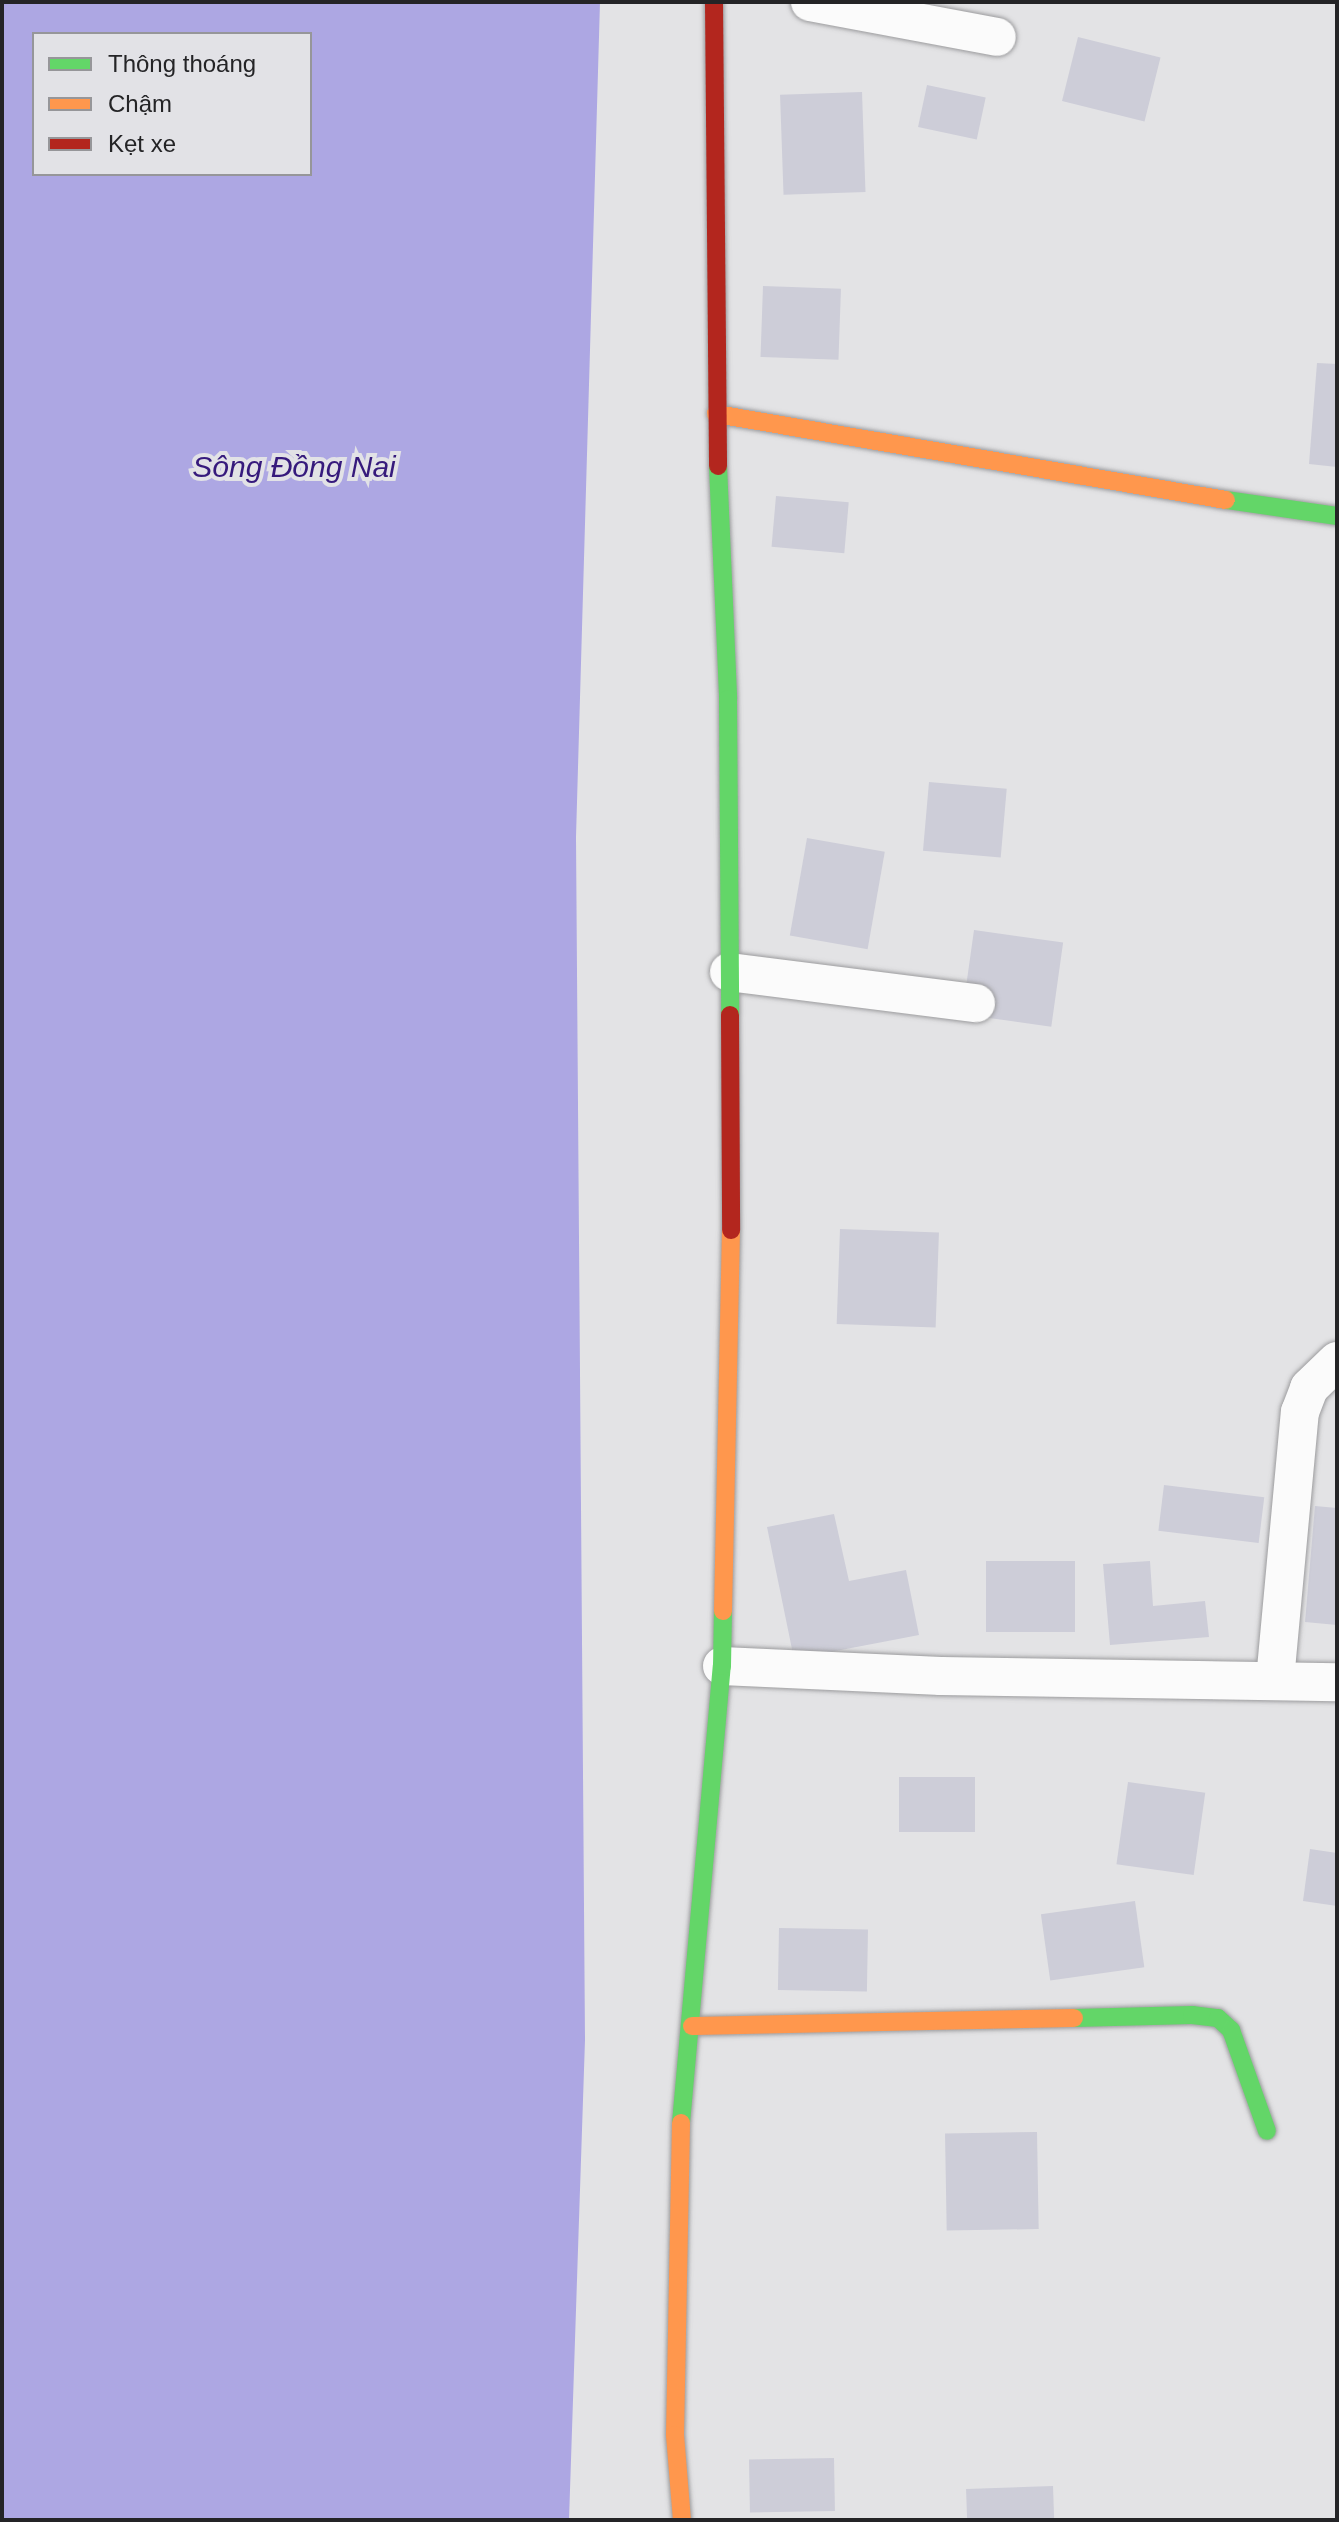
<!DOCTYPE html>
<meta charset="utf-8">
<style>
body{margin:0}
#map{position:relative;width:1339px;height:2522px;overflow:hidden;background:#e3e3e5;font-family:Arial,sans-serif}
div>[style]{position:absolute}
[style*='--x']{left:calc(var(--x)*1px);top:calc(var(--y)*1px);width:calc(var(--w)*1px);rotate:calc(var(--a)*1deg)}
.water>*{inset:0;background:#ada7e3}
.building>*{inset:0;background:#cdcdd8;transform-origin:0 0}
.roads{filter:drop-shadow(0 0 2px #9c9c9e) drop-shadow(0 0 2px #9c9c9e)}
.street>*{height:38px;margin:-19px;padding:0 19px;transform-origin:19px;border-radius:19px;background:#fbfbfb}
.fast>*{height:18px;margin:-9px;padding:0 9px;transform-origin:9px;border-radius:9px;background:#63d668}
.slow>*{height:18px;margin:-9px;padding:0 9px;transform-origin:9px;border-radius:9px;background:#ff974d}
.jam>*{height:18px;margin:-9px;padding:0 9px;transform-origin:9px;border-radius:9px;background:#b3261e}
span{translate:-50% -50%;white-space:nowrap;text-align:center;line-height:1.15;-webkit-text-stroke:8px #e2e2e6;paint-order:stroke}
.water-label{font-size:30px;color:#361a7c;font-style:italic}
.frame{position:absolute;inset:0;border:4px solid #242426;pointer-events:none}
.legend{position:absolute;left:32px;top:32px;width:280px;height:144px;box-sizing:border-box;background:#e2e2e6;border:2px solid #969699;margin:0;padding:10px 14px;list-style:none;font-size:24px;color:#242426}
.legend li{display:flex;align-items:center;gap:16px;height:40px}
.legend b{width:40px;border:2px solid #969699}
</style>
<div id="map">
<div class="water">
<i style="clip-path:polygon(evenodd,2px 2px,600px 2px,576px 837px,585px 2040px,569px 2520px,2px 2520px,2px 2px,34px 34px,310px 34px,310px 174px,34px 174px,34px 34px)"></i>
</div>
<div class="building">
<i style="left:1078px;top:37px;width:85px;height:66px;rotate:14deg"></i>
<i style="left:927px;top:85px;width:60px;height:43px;rotate:12deg"></i>
<i style="left:862px;top:92px;width:100px;height:82px;rotate:88deg"></i>
<i style="left:763px;top:286px;width:78px;height:71px;rotate:2deg"></i>
<i style="clip-path:polygon(1317px 363px,1337px 364px,1337px 467px,1309px 464px)"></i>
<i style="left:776px;top:496px;width:73px;height:51px;rotate:5deg"></i>
<i style="left:929px;top:782px;width:78px;height:69px;rotate:5deg"></i>
<i style="left:807px;top:838px;width:79px;height:99px;rotate:10deg"></i>
<i style="left:974px;top:930px;width:90px;height:85px;rotate:8deg"></i>
<i style="left:840px;top:1229px;width:99px;height:95px;rotate:2deg"></i>
<i style="left:1164px;top:1485px;width:101px;height:46px;rotate:7deg"></i>
<i style="clip-path:polygon(1315px 1506px,1337px 1508px,1337px 1625px,1305px 1622px)"></i>
<i style="clip-path:polygon(834px 1514px,849px 1581px,906px 1570px,919px 1635px,794px 1659px,767px 1527px)"></i>
<i style="left:986px;top:1561px;width:89px;height:71px"></i>
<i style="clip-path:polygon(1150px 1561px,1153px 1606px,1205px 1601px,1209px 1637px,1110px 1645px,1103px 1564px)"></i>
<i style="left:899px;top:1777px;width:76px;height:55px"></i>
<i style="left:1128px;top:1782px;width:78px;height:83px;rotate:8deg"></i>
<i style="clip-path:polygon(1310px 1849px,1337px 1853px,1337px 1906px,1303px 1901px)"></i>
<i style="left:1135px;top:1901px;width:67px;height:95px;rotate:82deg"></i>
<i style="left:779px;top:1928px;width:89px;height:62px;rotate:1deg"></i>
<i style="left:1037px;top:2132px;width:97px;height:92px;rotate:89deg"></i>
<i style="left:834px;top:2458px;width:53px;height:85px;rotate:89deg"></i>
<i style="left:1053px;top:2486px;width:34px;height:87px;rotate:88deg"></i>
</div>
<div class="roads">
<div class="street">
<i style="--x:810;--y:2;--w:190;--a:10.6"></i>
<i style="--x:729;--y:972;--w:249;--a:7.2"></i>
<i style="--x:722;--y:1666;--w:219;--a:2.6"></i>
<i style="--x:941;--y:1676;--w:396;--a:0.9"></i>
<i style="--x:1275;--y:1680;--w:269;--a:-84.7"></i>
<i style="--x:1300;--y:1412;--w:26;--a:-69"></i>
<i style="--x:1309;--y:1388;--w:39;--a:-44"></i>
</div>
<div class="fast">
<i style="--x:718;--y:466;--w:233;--a:87.5"></i>
<i style="--x:728;--y:699;--w:316;--a:89.6"></i>
<i style="--x:1226;--y:500;--w:112;--a:8.2"></i>
<i style="--x:1074;--y:2018;--w:118;--a:-1.5"></i>
<i style="--x:1192;--y:2015;--w:26;--a:7"></i>
<i style="--x:1218;--y:2018;--w:18;--a:43"></i>
<i style="--x:1231;--y:2030;--w:107;--a:70.4"></i>
<i style="--x:681;--y:2123;--w:459;--a:-84.9"></i>
<i style="--x:722;--y:1666;--w:55;--a:-89"></i>
</div>
<div class="slow">
<i style="--x:716;--y:414;--w:517;--a:9.57"></i>
<i style="--x:723;--y:1611;--w:381;--a:-88.8"></i>
<i style="--x:692;--y:2026;--w:382;--a:-1.2"></i>
<i style="--x:681;--y:2123;--w:312;--a:91.1"></i>
<i style="--x:675;--y:2435;--w:85;--a:85.3"></i>
</div>
<div class="jam">
<i style="--x:714;--y:2;--w:464;--a:89.5"></i>
<i style="--x:730;--y:1015;--w:215;--a:89.7"></i>
</div>
</div>
<div class="water-label">
<span style="left:294px;top:467px">Sông Đồng Nai</span>
</div>
<div class="frame"></div>
<ul class="legend">
<li><b style="height:10px;background:#63d668"></b>Thông thoáng</li>
<li><b style="height:10px;background:#ff974d"></b>Chậm</li>
<li><b style="height:10px;background:#b3261e"></b>Kẹt xe</li>
</ul>
</div>
